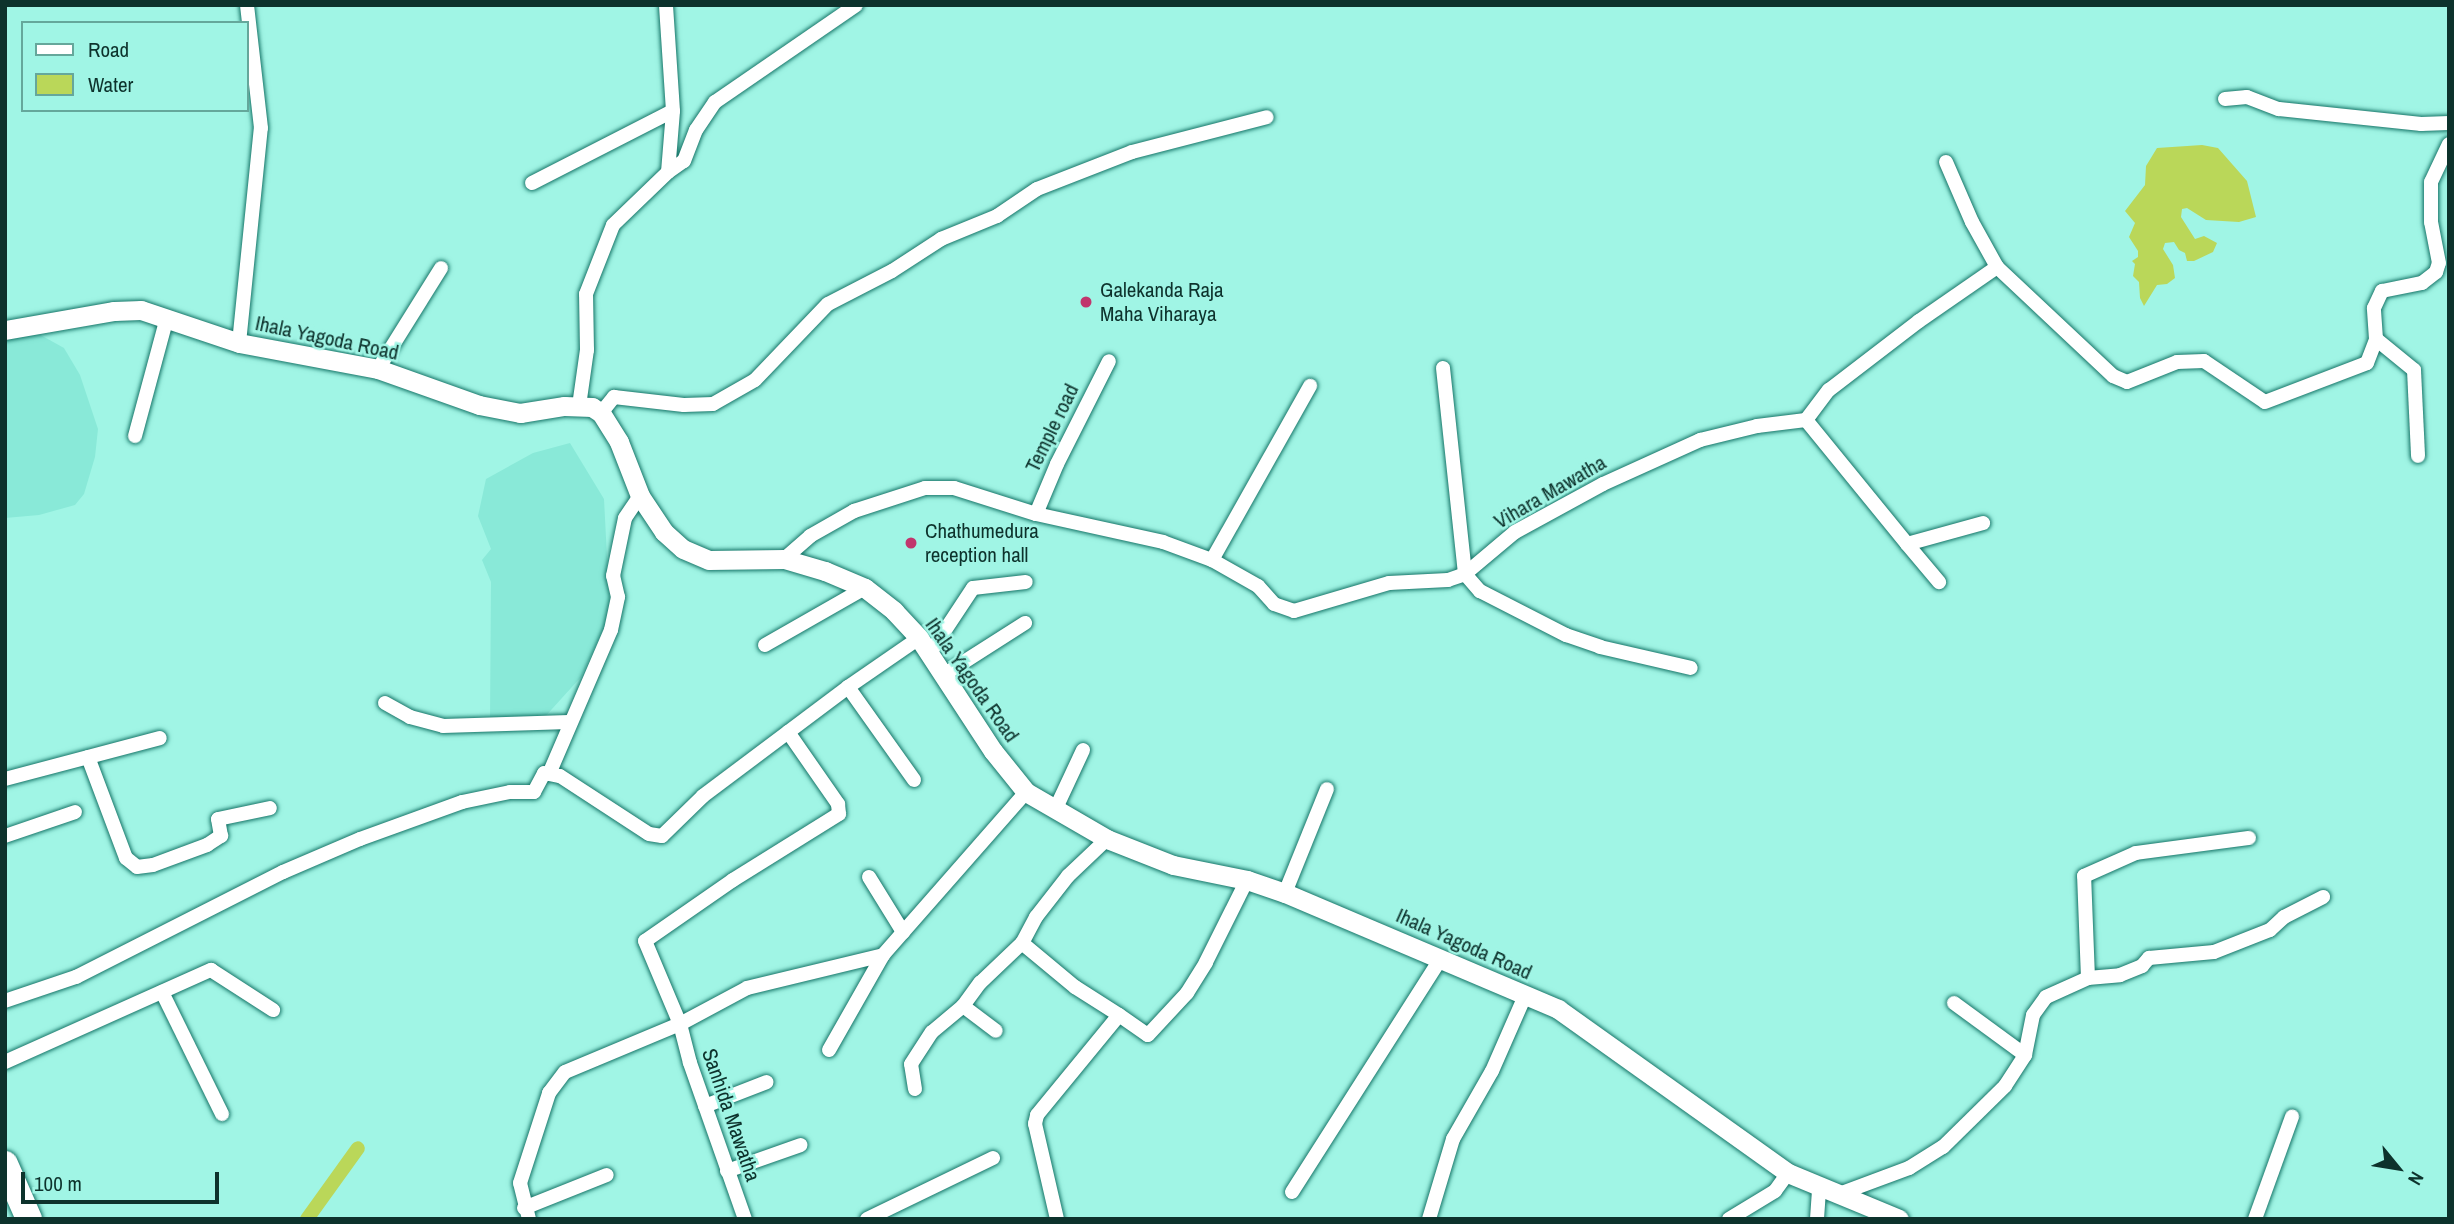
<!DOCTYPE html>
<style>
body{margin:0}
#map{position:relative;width:2454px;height:1224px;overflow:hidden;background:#a0f5e5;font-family:"Archivo Narrow",sans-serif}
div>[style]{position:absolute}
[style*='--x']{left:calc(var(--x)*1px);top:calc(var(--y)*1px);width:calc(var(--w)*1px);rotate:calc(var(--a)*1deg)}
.built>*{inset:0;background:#89e9d8}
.water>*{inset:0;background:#bad759}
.canal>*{height:14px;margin:-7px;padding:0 7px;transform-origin:7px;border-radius:7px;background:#bad759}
.roads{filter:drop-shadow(0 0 2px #167568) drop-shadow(0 0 2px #167568)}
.street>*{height:14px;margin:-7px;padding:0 7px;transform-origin:7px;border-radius:7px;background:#fff}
.secondary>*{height:19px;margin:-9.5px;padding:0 9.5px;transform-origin:9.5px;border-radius:9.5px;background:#fff}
.highway>*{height:26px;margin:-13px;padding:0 13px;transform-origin:13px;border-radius:13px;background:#fff}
.dots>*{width:19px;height:19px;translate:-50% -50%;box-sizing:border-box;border:4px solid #a0f5e5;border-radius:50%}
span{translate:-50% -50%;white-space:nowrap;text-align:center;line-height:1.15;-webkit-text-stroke:5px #a0f5e5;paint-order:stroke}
.poi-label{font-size:21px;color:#0d322c}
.left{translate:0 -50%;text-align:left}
.street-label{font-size:21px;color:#0d322c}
.frame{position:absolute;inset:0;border:7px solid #0d322c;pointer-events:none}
.legend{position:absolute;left:21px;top:21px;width:228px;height:91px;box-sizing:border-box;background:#a0f5e5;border:2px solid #65a79b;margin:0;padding:9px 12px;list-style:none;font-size:21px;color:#0d322c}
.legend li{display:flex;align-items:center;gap:14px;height:35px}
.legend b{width:35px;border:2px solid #65a79b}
.north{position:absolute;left:2363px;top:1133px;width:70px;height:70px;-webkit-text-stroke:5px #a0f5e5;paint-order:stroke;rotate:120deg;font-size:19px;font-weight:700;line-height:28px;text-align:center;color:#0d322c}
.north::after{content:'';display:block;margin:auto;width:24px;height:32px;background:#0d322c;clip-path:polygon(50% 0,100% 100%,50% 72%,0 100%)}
.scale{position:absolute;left:21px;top:1172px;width:198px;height:32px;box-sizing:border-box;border:4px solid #0d322c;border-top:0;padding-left:9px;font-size:21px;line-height:24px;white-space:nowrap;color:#0d322c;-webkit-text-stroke:5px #a0f5e5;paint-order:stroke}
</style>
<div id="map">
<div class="built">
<i style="clip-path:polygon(37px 333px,64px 348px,80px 375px,98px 429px,95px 457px,84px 494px,75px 505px,39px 515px,5px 518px,5px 341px)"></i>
<i style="clip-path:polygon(570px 443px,604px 499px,610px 614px,581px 677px,542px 720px,490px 721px,491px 582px,482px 560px,491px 549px,478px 516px,486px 479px,533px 453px)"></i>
</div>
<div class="water">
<i style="clip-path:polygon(2202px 145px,2218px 148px,2247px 181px,2256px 217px,2239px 222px,2206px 220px,2187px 208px,2182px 209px,2181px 217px,2195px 239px,2204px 236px,2217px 243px,2213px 252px,2194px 261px,2187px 261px,2185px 253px,2179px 250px,2174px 242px,2165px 243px,2163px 249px,2173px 265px,2175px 278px,2167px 284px,2157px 285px,2144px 306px,2140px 298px,2139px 282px,2133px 276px,2135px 264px,2132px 261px,2138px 257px,2138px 251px,2129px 237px,2135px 223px,2125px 211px,2145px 185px,2146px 166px,2157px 148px)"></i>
</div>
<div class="canal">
<i style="--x:307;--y:1219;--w:87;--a:-54.3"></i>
</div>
<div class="roads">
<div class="street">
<i style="--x:2225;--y:99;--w:22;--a:-5"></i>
<i style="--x:2247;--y:97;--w:34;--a:21"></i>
<i style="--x:2279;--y:109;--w:143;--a:6"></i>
<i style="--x:2421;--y:124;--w:28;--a:-2"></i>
<i style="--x:1946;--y:162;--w:65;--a:66.6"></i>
<i style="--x:1972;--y:222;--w:51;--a:60.9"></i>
<i style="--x:1997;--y:267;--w:159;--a:43.2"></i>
<i style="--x:2113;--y:376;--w:15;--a:23"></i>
<i style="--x:2127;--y:382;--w:54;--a:-21.8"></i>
<i style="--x:2177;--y:362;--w:27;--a:-2"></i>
<i style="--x:2204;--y:361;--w:73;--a:33.9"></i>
<i style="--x:2265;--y:402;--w:109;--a:-20.9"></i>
<i style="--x:2367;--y:363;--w:26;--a:-69"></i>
<i style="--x:2376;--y:339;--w:31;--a:-94"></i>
<i style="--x:2374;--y:308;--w:19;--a:-65"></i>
<i style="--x:2382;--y:291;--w:41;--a:-11.3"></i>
<i style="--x:2422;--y:283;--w:18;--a:-38"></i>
<i style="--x:2436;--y:272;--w:9;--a:-72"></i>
<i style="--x:2439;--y:263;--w:42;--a:-101"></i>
<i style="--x:2431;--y:222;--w:40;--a:-90"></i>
<i style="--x:2431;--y:182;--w:42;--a:-64.7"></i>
<i style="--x:668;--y:172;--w:19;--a:-35"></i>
<i style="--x:684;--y:161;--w:33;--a:-69"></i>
<i style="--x:696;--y:130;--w:34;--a:-56"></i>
<i style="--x:715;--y:102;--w:171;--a:-34.5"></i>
<i style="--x:532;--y:183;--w:158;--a:-27.1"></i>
<i style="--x:2376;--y:339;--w:49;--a:39.2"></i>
<i style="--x:2414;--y:370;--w:86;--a:87.3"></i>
<i style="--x:239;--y:343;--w:216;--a:-84.2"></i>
<i style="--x:261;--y:128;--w:124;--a:-96.5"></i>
<i style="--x:1443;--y:368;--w:207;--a:83.9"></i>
<i style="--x:1465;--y:574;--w:23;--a:49"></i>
<i style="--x:1480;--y:591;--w:97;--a:27.1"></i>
<i style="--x:1566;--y:635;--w:36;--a:19"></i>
<i style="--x:1600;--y:647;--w:93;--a:13"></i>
<i style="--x:378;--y:369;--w:119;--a:-58"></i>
<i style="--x:579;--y:406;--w:57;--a:-81.9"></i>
<i style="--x:587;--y:350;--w:56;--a:-91"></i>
<i style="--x:586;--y:294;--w:74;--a:-68.6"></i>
<i style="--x:613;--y:225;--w:76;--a:-43.9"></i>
<i style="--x:668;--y:172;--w:61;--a:-85.3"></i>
<i style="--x:673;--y:111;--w:106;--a:-93.8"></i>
<i style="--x:601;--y:413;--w:21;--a:-51"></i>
<i style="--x:614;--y:397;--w:70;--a:6.5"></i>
<i style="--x:684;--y:405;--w:29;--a:-2"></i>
<i style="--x:713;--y:404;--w:48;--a:-29.7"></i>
<i style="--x:755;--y:380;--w:105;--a:-46.2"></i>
<i style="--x:828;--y:304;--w:72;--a:-27.3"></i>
<i style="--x:892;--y:271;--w:59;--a:-33.1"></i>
<i style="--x:941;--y:239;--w:61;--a:-22.3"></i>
<i style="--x:997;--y:216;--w:48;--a:-34"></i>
<i style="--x:1037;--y:189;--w:102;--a:-21.3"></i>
<i style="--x:1132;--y:152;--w:139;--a:-14.5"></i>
<i style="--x:1806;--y:420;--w:160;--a:50.8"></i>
<i style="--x:1907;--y:544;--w:79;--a:-15.4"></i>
<i style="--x:135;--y:436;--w:123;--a:-74.9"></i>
<i style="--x:1036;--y:514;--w:54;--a:-67.2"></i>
<i style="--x:1057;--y:464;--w:115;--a:-63.2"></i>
<i style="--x:1907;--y:544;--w:50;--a:49.9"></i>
<i style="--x:784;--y:559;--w:35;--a:-41"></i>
<i style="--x:810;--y:536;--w:51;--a:-29.6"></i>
<i style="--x:854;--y:511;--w:75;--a:-17.9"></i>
<i style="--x:925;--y:488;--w:29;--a:0"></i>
<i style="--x:954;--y:488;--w:86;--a:17.6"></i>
<i style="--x:1036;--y:514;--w:130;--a:12.4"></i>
<i style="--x:1163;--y:542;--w:52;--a:20.2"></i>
<i style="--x:1212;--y:560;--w:53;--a:29.5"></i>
<i style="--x:1258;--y:586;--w:24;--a:48"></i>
<i style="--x:1274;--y:604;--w:21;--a:19"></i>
<i style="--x:1294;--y:611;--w:99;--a:-16.4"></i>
<i style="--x:1389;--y:583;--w:59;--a:-2.9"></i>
<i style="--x:1448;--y:580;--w:18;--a:-19"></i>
<i style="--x:1465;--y:574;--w:65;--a:-40"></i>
<i style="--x:1515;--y:532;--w:100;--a:-28.6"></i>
<i style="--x:1603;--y:484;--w:107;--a:-24.4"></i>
<i style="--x:1700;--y:440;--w:59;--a:-13.8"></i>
<i style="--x:1757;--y:426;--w:49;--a:-7"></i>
<i style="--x:1806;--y:420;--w:38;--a:-53"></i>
<i style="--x:1829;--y:390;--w:113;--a:-37.5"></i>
<i style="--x:1919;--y:321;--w:95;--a:-34.7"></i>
<i style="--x:1212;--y:560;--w:200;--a:-60.6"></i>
<i style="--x:765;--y:645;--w:115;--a:-29.7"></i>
<i style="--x:930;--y:653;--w:78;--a:-56.5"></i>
<i style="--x:973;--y:588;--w:53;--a:-6.5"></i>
<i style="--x:945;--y:674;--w:95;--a:-32.5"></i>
<i style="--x:848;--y:687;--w:114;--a:54.6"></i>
<i style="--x:385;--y:703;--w:29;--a:29"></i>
<i style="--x:410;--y:717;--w:34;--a:15"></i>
<i style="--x:443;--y:726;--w:126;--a:-1.8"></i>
<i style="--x:788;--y:732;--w:88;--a:55.2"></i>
<i style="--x:838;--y:804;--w:10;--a:84"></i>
<i style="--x:839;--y:814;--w:125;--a:148.1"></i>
<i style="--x:733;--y:880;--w:107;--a:145.3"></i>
<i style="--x:645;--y:941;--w:90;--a:67.1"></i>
<i style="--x:680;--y:1024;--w:76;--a:-28.2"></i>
<i style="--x:747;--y:988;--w:140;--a:-13.6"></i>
<i style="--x:883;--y:955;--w:217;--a:-48.7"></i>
<i style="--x:88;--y:757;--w:108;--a:69.4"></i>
<i style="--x:126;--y:858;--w:14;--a:39"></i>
<i style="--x:137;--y:867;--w:16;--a:-7"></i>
<i style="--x:153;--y:865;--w:58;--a:-20.3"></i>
<i style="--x:207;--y:845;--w:17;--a:-33"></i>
<i style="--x:221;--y:836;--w:17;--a:-100"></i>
<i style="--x:218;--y:819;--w:53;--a:-11.9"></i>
<i style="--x:549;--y:774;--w:157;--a:-66.7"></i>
<i style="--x:611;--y:630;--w:34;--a:-78"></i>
<i style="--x:618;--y:597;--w:22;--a:-103"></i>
<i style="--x:613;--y:576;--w:59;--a:-78.3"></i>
<i style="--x:625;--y:518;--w:27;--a:-56"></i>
<i style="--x:5;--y:779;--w:160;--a:-14.8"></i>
<i style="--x:1056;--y:808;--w:64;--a:-65"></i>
<i style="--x:5;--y:836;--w:74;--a:-18.9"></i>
<i style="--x:1107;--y:839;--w:54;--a:136.5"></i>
<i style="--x:1068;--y:876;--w:52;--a:128"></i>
<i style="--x:1036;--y:917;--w:30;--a:118"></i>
<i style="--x:1022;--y:943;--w:69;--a:39.7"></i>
<i style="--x:1075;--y:987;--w:52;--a:32.5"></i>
<i style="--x:869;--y:877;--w:65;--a:58.3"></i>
<i style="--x:1285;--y:893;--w:112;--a:-68"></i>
<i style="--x:2088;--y:978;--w:102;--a:-92.2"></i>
<i style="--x:2084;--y:876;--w:57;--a:-23.9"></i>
<i style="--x:2136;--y:853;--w:114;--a:-7.6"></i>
<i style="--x:162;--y:992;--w:136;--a:63.8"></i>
<i style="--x:5;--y:1001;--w:75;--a:-18.7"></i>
<i style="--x:76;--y:977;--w:232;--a:-26.9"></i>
<i style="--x:283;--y:872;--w:84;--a:-23.2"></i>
<i style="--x:360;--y:839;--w:109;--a:-19.9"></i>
<i style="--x:462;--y:802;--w:49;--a:-11.8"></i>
<i style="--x:510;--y:792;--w:24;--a:0"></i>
<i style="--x:534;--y:792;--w:21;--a:-62"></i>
<i style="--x:544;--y:773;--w:16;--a:11"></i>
<i style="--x:560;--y:776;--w:106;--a:33.1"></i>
<i style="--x:649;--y:834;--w:13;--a:9"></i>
<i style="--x:662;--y:836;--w:57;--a:-44.3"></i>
<i style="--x:703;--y:796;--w:181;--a:-36.9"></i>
<i style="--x:848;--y:687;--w:86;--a:-34.6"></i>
<i style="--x:1954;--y:1003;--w:88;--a:36.2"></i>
<i style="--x:963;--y:1006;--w:41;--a:37.1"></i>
<i style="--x:829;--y:1050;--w:109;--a:-60.4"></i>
<i style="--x:5;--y:1062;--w:226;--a:-24.1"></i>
<i style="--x:211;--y:970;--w:74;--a:32.8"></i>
<i style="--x:915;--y:1089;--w:25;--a:-99"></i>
<i style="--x:911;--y:1064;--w:38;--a:-57"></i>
<i style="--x:932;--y:1032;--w:40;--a:-40"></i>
<i style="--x:963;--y:1006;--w:29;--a:-54"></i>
<i style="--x:980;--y:983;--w:58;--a:-43.6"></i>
<i style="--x:705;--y:1106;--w:66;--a:-21.2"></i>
<i style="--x:727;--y:1171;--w:78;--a:-19.4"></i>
<i style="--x:1292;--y:1192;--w:277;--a:-57.5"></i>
<i style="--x:1839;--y:1194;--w:75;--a:-20.4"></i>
<i style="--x:1909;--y:1168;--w:40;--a:-32"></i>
<i style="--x:1943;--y:1147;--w:87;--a:-44.5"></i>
<i style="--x:2005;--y:1086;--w:37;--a:-57"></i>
<i style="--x:2025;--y:1055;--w:41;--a:-78.7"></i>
<i style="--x:2033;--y:1015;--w:22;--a:-54"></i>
<i style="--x:2046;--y:997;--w:46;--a:-24.3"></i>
<i style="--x:2088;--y:978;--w:32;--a:-5"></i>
<i style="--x:2120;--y:975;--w:24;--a:-22"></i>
<i style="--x:2142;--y:966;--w:11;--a:-49"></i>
<i style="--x:2149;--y:958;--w:65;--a:-5.3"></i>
<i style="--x:2214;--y:952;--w:60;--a:-21.4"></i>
<i style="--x:2270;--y:930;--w:19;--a:-43"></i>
<i style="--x:2284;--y:917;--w:44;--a:-27.1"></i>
<i style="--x:524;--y:1208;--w:89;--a:-21.7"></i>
<i style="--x:529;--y:1219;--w:37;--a:-104"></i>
<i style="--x:520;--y:1183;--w:95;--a:-72.1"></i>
<i style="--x:549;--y:1093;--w:26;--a:-53"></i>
<i style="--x:565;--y:1072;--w:125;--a:-22.7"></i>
<i style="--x:680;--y:1024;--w:40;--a:75.6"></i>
<i style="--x:690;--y:1063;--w:165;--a:70.6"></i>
<i style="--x:867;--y:1219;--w:140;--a:-25.8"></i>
<i style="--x:1057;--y:1219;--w:98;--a:-103"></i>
<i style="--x:1035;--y:1124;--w:9;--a:-77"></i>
<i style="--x:1037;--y:1115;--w:129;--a:-50.6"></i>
<i style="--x:1119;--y:1015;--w:35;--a:35"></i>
<i style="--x:1148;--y:1035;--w:57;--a:-47.1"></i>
<i style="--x:1187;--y:993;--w:36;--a:-58"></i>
<i style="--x:1206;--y:962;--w:92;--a:-63.4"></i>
<i style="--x:1429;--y:1219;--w:84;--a:-73.3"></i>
<i style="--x:1453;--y:1139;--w:78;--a:-60.2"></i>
<i style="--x:1492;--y:1071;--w:82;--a:-66.3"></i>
<i style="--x:1729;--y:1219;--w:54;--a:-31.3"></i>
<i style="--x:1775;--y:1191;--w:22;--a:-54"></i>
<i style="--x:1817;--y:1219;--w:31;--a:-86"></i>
<i style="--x:2255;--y:1219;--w:109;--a:-70.1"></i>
</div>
<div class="secondary">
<i style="--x:5;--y:330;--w:111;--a:-9.9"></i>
<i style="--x:114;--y:311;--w:27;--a:-2"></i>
<i style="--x:141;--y:310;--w:103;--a:18.6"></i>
<i style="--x:239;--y:343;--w:141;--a:10.6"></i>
<i style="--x:378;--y:369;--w:107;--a:19.6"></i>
<i style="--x:479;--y:405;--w:42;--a:11"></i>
<i style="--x:520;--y:413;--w:45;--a:-9"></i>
<i style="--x:564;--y:406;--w:28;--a:2"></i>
<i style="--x:592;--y:407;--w:11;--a:34"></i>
<i style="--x:601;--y:413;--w:34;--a:58"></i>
<i style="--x:619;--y:442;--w:58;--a:68.7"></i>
<i style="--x:640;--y:496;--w:43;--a:56.3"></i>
<i style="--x:664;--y:532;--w:25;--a:42"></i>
<i style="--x:683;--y:549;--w:28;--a:23"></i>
<i style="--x:709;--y:560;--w:75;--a:-0.8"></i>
<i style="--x:784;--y:559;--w:43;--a:16.3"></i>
<i style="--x:825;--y:571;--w:43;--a:23"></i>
<i style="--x:865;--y:588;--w:37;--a:38"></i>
<i style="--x:894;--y:611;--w:37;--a:47"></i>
<i style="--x:919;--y:638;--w:135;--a:56.8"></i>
<i style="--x:993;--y:751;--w:53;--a:51.2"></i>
<i style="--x:1026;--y:792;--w:94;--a:30.1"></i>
<i style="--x:1107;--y:839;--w:71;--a:21.5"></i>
<i style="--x:1173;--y:865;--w:76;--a:11.5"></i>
<i style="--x:1247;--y:880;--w:40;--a:18.9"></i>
<i style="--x:1285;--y:893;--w:297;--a:23"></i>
<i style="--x:1558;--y:1009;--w:282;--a:35.5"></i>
<i style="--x:1788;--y:1173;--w:120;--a:22.5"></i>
</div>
<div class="highway">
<i style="--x:5;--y:1164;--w:60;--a:66.4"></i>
</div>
</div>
<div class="dots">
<i style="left:1086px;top:302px;background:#c1366d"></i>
<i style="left:911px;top:543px;background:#c1366d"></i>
</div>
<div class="poi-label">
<span class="left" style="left:1100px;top:302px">Galekanda Raja<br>Maha Viharaya</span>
<span class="left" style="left:925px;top:543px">Chathumedura<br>reception hall</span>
</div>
<div class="street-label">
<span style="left:327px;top:338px;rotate:12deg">Ihala Yagoda Road</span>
<span style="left:1052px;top:428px;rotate:-64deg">Temple road</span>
<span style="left:1550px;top:492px;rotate:-30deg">Vihara Mawatha</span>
<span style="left:972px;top:680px;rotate:55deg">Ihala Yagoda Road</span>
<span style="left:1464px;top:944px;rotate:24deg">Ihala Yagoda Road</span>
<span style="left:731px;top:1115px;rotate:71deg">Sanhida Mawatha</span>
</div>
<div class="frame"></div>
<ul class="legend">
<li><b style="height:9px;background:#fff"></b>Road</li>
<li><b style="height:19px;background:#bad759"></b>Water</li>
</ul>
<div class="north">N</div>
<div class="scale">100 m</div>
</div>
